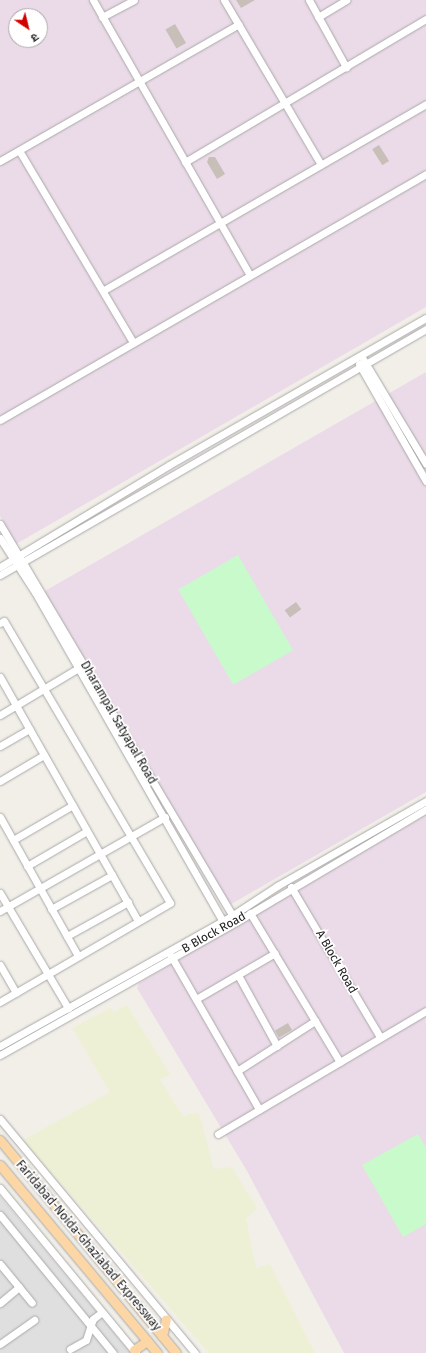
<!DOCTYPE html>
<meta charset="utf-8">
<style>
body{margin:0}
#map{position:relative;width:426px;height:1353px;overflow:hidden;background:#f2efe9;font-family:"Fira Sans","Noto Sans Devanagari",sans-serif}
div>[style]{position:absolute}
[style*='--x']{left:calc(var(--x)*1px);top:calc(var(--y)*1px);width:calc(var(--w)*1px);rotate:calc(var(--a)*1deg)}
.residential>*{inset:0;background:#e0dfdf}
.industrial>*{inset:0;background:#ebdbe8}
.farmland>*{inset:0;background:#eef0d5}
.park>*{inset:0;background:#c8facc;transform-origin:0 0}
.building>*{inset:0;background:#c7bfb8;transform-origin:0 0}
.roads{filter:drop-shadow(0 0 1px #a9a9a9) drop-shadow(0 0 1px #a9a9a9)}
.minor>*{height:7px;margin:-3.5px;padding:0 3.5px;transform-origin:3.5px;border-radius:3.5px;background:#fff}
.major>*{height:9px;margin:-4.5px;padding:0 4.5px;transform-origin:4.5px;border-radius:4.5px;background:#fcd6a4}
span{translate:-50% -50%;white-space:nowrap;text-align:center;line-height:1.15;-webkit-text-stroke:3.5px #fff;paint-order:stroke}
.street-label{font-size:12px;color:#222}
.north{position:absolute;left:8px;top:8px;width:40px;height:40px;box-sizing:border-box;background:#fff;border:1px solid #a7a7a7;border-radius:50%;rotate:145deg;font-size:11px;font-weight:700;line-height:16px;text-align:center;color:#222}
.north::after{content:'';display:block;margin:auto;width:14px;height:18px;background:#d40000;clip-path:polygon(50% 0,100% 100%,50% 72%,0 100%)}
</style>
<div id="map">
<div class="residential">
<i style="clip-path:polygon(0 1196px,131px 1353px,0 1353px)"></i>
</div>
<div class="industrial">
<i style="clip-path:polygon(evenodd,0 0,426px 0,426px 307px,16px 544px,0 516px,0 0,16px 16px,40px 16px,40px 40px,16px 40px,16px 16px)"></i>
<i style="clip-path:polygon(426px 372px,426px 792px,226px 907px,38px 595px)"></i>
<i style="clip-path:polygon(426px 815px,426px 1353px,344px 1353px,247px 1171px,137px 988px,139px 983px)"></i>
</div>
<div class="farmland">
<i style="clip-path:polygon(127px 1005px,170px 1074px,160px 1080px,183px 1116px,199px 1112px,214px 1169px,232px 1167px,257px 1208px,246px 1219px,256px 1268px,270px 1264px,315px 1353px,209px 1353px,23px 1140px,110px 1092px,72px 1028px,111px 1008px,114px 1012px)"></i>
</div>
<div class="park">
<i style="left:238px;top:555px;width:110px;height:69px;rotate:60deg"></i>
<i style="clip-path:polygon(418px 1134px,426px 1148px,426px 1224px,403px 1237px,362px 1165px)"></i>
</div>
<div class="building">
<i style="clip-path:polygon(236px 0,255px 0,241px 8px)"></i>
<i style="left:175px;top:24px;width:22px;height:11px;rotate:60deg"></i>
<i style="left:379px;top:145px;width:19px;height:8px;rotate:58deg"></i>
<i style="clip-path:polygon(209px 157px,215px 157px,225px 174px,217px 179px,207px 162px)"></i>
<i style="left:296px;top:602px;width:9px;height:14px;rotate:54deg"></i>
<i style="left:288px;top:1023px;width:8px;height:15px;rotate:60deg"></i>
</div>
<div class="roads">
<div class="minor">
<i style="--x:93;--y:0;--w:315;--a:60.3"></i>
<i style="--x:224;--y:0;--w:191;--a:59.5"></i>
<i style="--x:309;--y:0;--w:77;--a:61.1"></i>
<i style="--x:102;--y:17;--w:36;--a:-28"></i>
<i style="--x:318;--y:17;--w:33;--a:-31"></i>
<i style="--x:20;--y:152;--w:221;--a:59.3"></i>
<i style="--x:0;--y:161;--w:275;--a:-29.8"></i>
<i style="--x:185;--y:162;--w:280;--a:-30.7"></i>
<i style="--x:104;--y:290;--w:372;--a:-30"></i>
<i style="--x:363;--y:359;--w:122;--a:59"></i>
<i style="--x:359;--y:364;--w:135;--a:60.2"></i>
<i style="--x:0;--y:420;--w:492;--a:-30"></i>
<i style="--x:0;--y:524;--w:458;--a:59.3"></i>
<i style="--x:0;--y:538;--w:64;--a:57.1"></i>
<i style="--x:35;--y:592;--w:383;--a:60.3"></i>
<i style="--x:0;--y:567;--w:197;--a:-31.1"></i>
<i style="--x:169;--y:465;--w:296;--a:-29.8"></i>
<i style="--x:0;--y:575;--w:492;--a:-30"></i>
<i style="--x:0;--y:623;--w:4;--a:-27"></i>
<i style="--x:4;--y:621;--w:327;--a:59.5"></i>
<i style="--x:170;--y:903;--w:197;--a:149.8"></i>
<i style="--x:0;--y:677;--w:280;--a:60.5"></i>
<i style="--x:0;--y:715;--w:90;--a:-30.9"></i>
<i style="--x:0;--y:746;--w:34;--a:-30"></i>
<i style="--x:0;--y:781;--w:51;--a:-30.6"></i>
<i style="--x:0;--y:817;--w:159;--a:60.7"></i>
<i style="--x:13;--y:840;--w:69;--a:-30.3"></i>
<i style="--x:27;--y:866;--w:69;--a:-30.3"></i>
<i style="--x:291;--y:887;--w:174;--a:59.3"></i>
<i style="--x:0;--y:893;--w:134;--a:59.4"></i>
<i style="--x:51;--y:909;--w:70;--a:-29.1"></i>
<i style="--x:0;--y:911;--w:190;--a:-29.7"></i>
<i style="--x:250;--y:913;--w:174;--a:58.9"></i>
<i style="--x:67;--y:936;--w:70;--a:-29.1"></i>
<i style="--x:171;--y:956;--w:177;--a:60.1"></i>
<i style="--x:0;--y:965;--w:32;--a:60"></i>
<i style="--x:238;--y:975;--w:81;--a:61.2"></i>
<i style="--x:196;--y:999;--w:91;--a:-30.2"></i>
<i style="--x:0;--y:1046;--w:267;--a:-29.3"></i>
<i style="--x:233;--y:915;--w:53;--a:-33.4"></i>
<i style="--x:277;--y:886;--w:172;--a:-29.7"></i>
<i style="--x:0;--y:1055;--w:271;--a:-29.4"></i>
<i style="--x:236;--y:922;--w:221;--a:-30.7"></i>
<i style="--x:237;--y:1071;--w:93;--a:-32.7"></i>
<i style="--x:0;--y:1119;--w:305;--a:50.2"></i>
<i style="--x:218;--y:1134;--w:242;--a:-30.6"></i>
<i style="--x:0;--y:1188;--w:214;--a:50.5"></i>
<i style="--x:0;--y:1215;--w:178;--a:50.7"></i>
<i style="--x:0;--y:1264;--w:50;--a:50.6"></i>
<i style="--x:0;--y:1303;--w:25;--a:-40"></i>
<i style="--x:0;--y:1344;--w:42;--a:-35.2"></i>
<i style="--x:70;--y:1349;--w:18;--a:-29"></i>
<i style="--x:86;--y:1340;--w:22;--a:-72"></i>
<i style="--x:93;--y:1319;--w:11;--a:-38"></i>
</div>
<div class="major">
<i style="--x:0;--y:1140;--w:276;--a:50.4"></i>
<i style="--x:0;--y:1165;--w:245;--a:50.1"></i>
<i style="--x:162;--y:1336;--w:17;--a:-77"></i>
<i style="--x:134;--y:1350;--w:16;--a:-35"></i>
</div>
</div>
<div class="street-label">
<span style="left:118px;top:723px;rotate:60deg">Dharampal Satyapal Road</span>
<span style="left:214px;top:933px;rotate:-29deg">B Block Road</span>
<span style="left:336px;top:962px;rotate:60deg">A Block Road</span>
<span style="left:88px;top:1246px;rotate:50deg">Faridabad-Noida-Ghaziabad Expressway</span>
</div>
<div class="north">उ</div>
</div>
